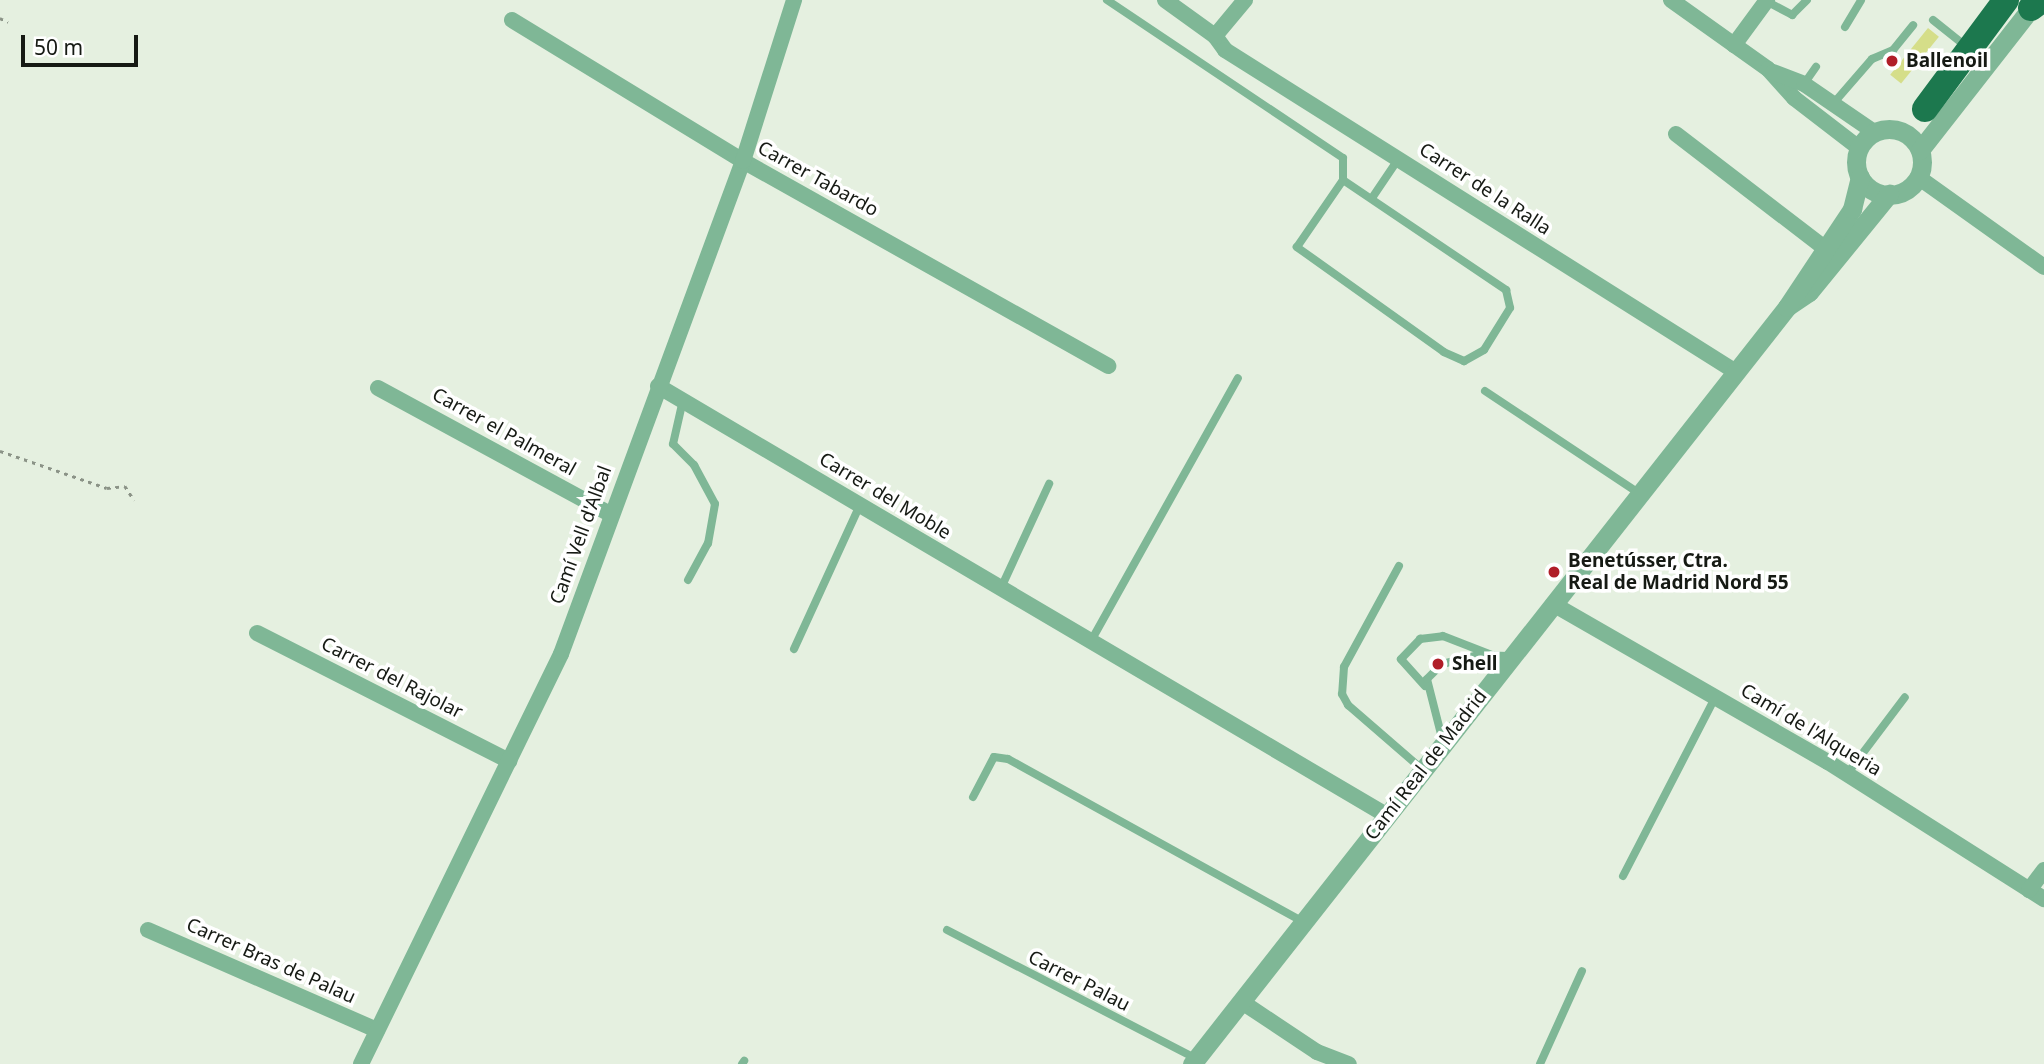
<!DOCTYPE html>
<meta charset="utf-8">
<style>
body{margin:0}
#map{position:relative;width:2044px;height:1064px;overflow:hidden;background:#e5f0e0;font-family:"Noto Sans",sans-serif}
div>[style]{position:absolute}
[style*='--x']{left:calc(var(--x)*1px);top:calc(var(--y)*1px);width:calc(var(--w)*1px);rotate:calc(var(--a)*1deg)}
.building>*{inset:0;background:#d5de89;transform-origin:0 0}
.path>*{height:2.5px;margin-top:-1.25px;transform-origin:0;background:repeating-linear-gradient(90deg,#8b9387 0 3.5px,transparent 0 8.5px)}
.service>*{height:8px;margin:-4px;padding:0 4px;transform-origin:4px;border-radius:4px;background:#7fb796}
.minor>*{height:16px;margin:-8px;padding:0 8px;transform-origin:8px;border-radius:8px;background:#7fb796}
.tertiary>*{height:19px;margin:-9.5px;padding:0 9.5px;transform-origin:9.5px;border-radius:9.5px;background:#7fb796}
.tertiary>.ring{margin:-9.5px;padding:0;box-sizing:content-box;background:none;border:19px solid #7fb796;border-radius:50%}
.trunk>*{height:26px;margin:-13px;padding:0 13px;transform-origin:13px;border-radius:13px;background:#1c784e}
.dots>*{width:19px;height:19px;translate:-50% -50%;box-sizing:border-box;border:4px solid #fff;border-radius:50%}
span{translate:-50% -50%;white-space:nowrap;text-align:center;line-height:1.15;-webkit-text-stroke:7px #fff;paint-order:stroke}
.poi-label{font-size:19px;color:#161a14;font-weight:700}
.left{translate:0 -50%;text-align:left}
.street-label{font-size:19px;color:#161a14}
.scale{position:absolute;left:21px;top:35px;width:117px;height:32px;box-sizing:border-box;border:4px solid #161a14;border-top:0;padding-left:9px;font-size:21px;line-height:24px;white-space:nowrap;color:#161a14;-webkit-text-stroke:5px #fff;paint-order:stroke}
</style>
<div id="map">
<div class="building">
<i style="left:1928px;top:28px;width:14px;height:60px;rotate:39deg"></i>
</div>
<div class="path">
<i style="--x:0;--y:18;--w:9;--a:27"></i>
<i style="--x:0;--y:451;--w:113;--a:19.1"></i>
<i style="--x:107;--y:488;--w:18;--a:-6"></i>
<i style="--x:125;--y:486;--w:17;--a:57"></i>
</div>
<div class="service">
<i style="--x:1107;--y:0;--w:284;--a:33.8"></i>
<i style="--x:1343;--y:158;--w:22;--a:90"></i>
<i style="--x:1766;--y:1;--w:30;--a:28"></i>
<i style="--x:1792;--y:15;--w:21;--a:-45"></i>
<i style="--x:1933;--y:20;--w:43;--a:38.5"></i>
<i style="--x:1845;--y:27;--w:31;--a:-59"></i>
<i style="--x:1804;--y:84;--w:21;--a:-55"></i>
<i style="--x:1832;--y:105;--w:61;--a:-49"></i>
<i style="--x:1872;--y:59;--w:23;--a:-23"></i>
<i style="--x:1893;--y:50;--w:32;--a:-51"></i>
<i style="--x:1343;--y:180;--w:197;--a:34"></i>
<i style="--x:1506;--y:290;--w:18;--a:77"></i>
<i style="--x:1510;--y:308;--w:49;--a:121.8"></i>
<i style="--x:1484;--y:350;--w:23;--a:151"></i>
<i style="--x:1464;--y:361;--w:22;--a:-156"></i>
<i style="--x:1444;--y:352;--w:181;--a:-144.5"></i>
<i style="--x:1297;--y:247;--w:81;--a:-55.5"></i>
<i style="--x:1372;--y:198;--w:48;--a:-56"></i>
<i style="--x:1485;--y:391;--w:186;--a:33.6"></i>
<i style="--x:683;--y:400;--w:45;--a:102.8"></i>
<i style="--x:673;--y:444;--w:30;--a:45"></i>
<i style="--x:694;--y:465;--w:44;--a:61.7"></i>
<i style="--x:715;--y:504;--w:40;--a:100"></i>
<i style="--x:708;--y:543;--w:42;--a:118.4"></i>
<i style="--x:1399;--y:566;--w:115;--a:118.6"></i>
<i style="--x:1344;--y:667;--w:27;--a:94"></i>
<i style="--x:1342;--y:694;--w:13;--a:61"></i>
<i style="--x:1348;--y:705;--w:98;--a:40.9"></i>
<i style="--x:1001;--y:588;--w:115;--a:-65.2"></i>
<i style="--x:1091;--y:641;--w:301;--a:-60.8"></i>
<i style="--x:794;--y:649;--w:158;--a:-65.4"></i>
<i style="--x:1425;--y:686;--w:36;--a:-132"></i>
<i style="--x:1401;--y:659;--w:28;--a:-46"></i>
<i style="--x:1420;--y:639;--w:23;--a:-7"></i>
<i style="--x:1443;--y:636;--w:53;--a:21.2"></i>
<i style="--x:1443;--y:742;--w:65;--a:-104.3"></i>
<i style="--x:1427;--y:679;--w:21;--a:-45"></i>
<i style="--x:1442;--y:664;--w:36;--a:-14"></i>
<i style="--x:1477;--y:655;--w:31;--a:2"></i>
<i style="--x:1847;--y:774;--w:96;--a:-53"></i>
<i style="--x:973;--y:797;--w:45;--a:-62.3"></i>
<i style="--x:994;--y:757;--w:14;--a:8"></i>
<i style="--x:1008;--y:759;--w:337;--a:28.9"></i>
<i style="--x:1623;--y:876;--w:200;--a:-62.7"></i>
<i style="--x:947;--y:930;--w:279;--a:27.3"></i>
<i style="--x:742;--y:1064;--w:4;--a:-56"></i>
<i style="--x:1540;--y:1064;--w:102;--a:-65.7"></i>
</div>
<div class="minor">
<i style="--x:1165;--y:0;--w:62;--a:35.8"></i>
<i style="--x:1215;--y:36;--w:17;--a:54"></i>
<i style="--x:1225;--y:50;--w:604;--a:32.22"></i>
<i style="--x:1671;--y:0;--w:119;--a:35.4"></i>
<i style="--x:1768;--y:69;--w:39;--a:48"></i>
<i style="--x:1794;--y:98;--w:82;--a:37.6"></i>
<i style="--x:512;--y:20;--w:271;--a:31.4"></i>
<i style="--x:743;--y:161;--w:419;--a:29.3"></i>
<i style="--x:1215;--y:36;--w:47;--a:-50.2"></i>
<i style="--x:1734;--y:45;--w:56;--a:-53.7"></i>
<i style="--x:1773;--y:72;--w:33;--a:21"></i>
<i style="--x:1804;--y:84;--w:85;--a:34.4"></i>
<i style="--x:1676;--y:134;--w:185;--a:37.5"></i>
<i style="--x:1918;--y:177;--w:155;--a:35.5"></i>
<i style="--x:658;--y:386;--w:845;--a:30.51"></i>
<i style="--x:378;--y:388;--w:264;--a:28.5"></i>
<i style="--x:1553;--y:604;--w:317;--a:29.9"></i>
<i style="--x:1828;--y:762;--w:256;--a:32.4"></i>
<i style="--x:257;--y:633;--w:283;--a:26.9"></i>
<i style="--x:2029;--y:890;--w:25;--a:-53"></i>
<i style="--x:148;--y:930;--w:250;--a:23.6"></i>
<i style="--x:1242;--y:1002;--w:90;--a:33.7"></i>
<i style="--x:1317;--y:1052;--w:34;--a:21"></i>
<i style="--x:361;--y:1064;--w:456;--a:-64"></i>
<i style="--x:561;--y:654;--w:526;--a:-69.74"></i>
<i style="--x:743;--y:161;--w:169;--a:-72.4"></i>
</div>
<div class="tertiary">
<i class="ring" style="left:1856px;top:129px;width:47px;height:47px"></i>
<i style="--x:1920;--y:150;--w:190;--a:-52"></i>
<i style="--x:1788;--y:306;--w:25;--a:-34"></i>
<i style="--x:1809;--y:292;--w:127;--a:-50.8"></i>
<i style="--x:1192;--y:1064;--w:963;--a:-51.83"></i>
<i style="--x:1787;--y:307;--w:118;--a:-56.4"></i>
<i style="--x:1852;--y:209;--w:33;--a:-76"></i>
</div>
<div class="trunk">
<i style="--x:2031;--y:8;--w:14;--a:-36"></i>
<i style="--x:1925;--y:109;--w:136;--a:-53.4"></i>
</div>
<div class="dots">
<i style="left:1892px;top:61px;background:#b01e28"></i>
<i style="left:1554px;top:572px;background:#b01e28"></i>
<i style="left:1438px;top:664px;background:#b01e28"></i>
</div>
<div class="poi-label">
<span class="left" style="left:1906px;top:61px">Ballenoil</span>
<span class="left" style="left:1568px;top:572px">Benetússer, Ctra.<br>Real de Madrid Nord 55</span>
<span class="left" style="left:1452px;top:664px">Shell</span>
</div>
<div class="street-label">
<span style="left:818px;top:179px;rotate:29deg">Carrer Tabardo</span>
<span style="left:1485px;top:189px;rotate:33deg">Carrer de la Ralla</span>
<span style="left:504px;top:432px;rotate:29deg">Carrer el Palmeral</span>
<span style="left:885px;top:496px;rotate:31deg">Carrer del Moble</span>
<span style="left:581px;top:535px;rotate:-70deg">Camí Vell d'Albal</span>
<span style="left:392px;top:678px;rotate:27deg">Carrer del Rajolar</span>
<span style="left:1811px;top:730px;rotate:31deg">Camí de l'Alqueria</span>
<span style="left:1426px;top:765px;rotate:-52deg">Camí Real de Madrid</span>
<span style="left:271px;top:961px;rotate:24deg">Carrer Bras de Palau</span>
<span style="left:1079px;top:981px;rotate:27deg">Carrer Palau</span>
</div>
<div class="scale">50 m</div>
</div>
